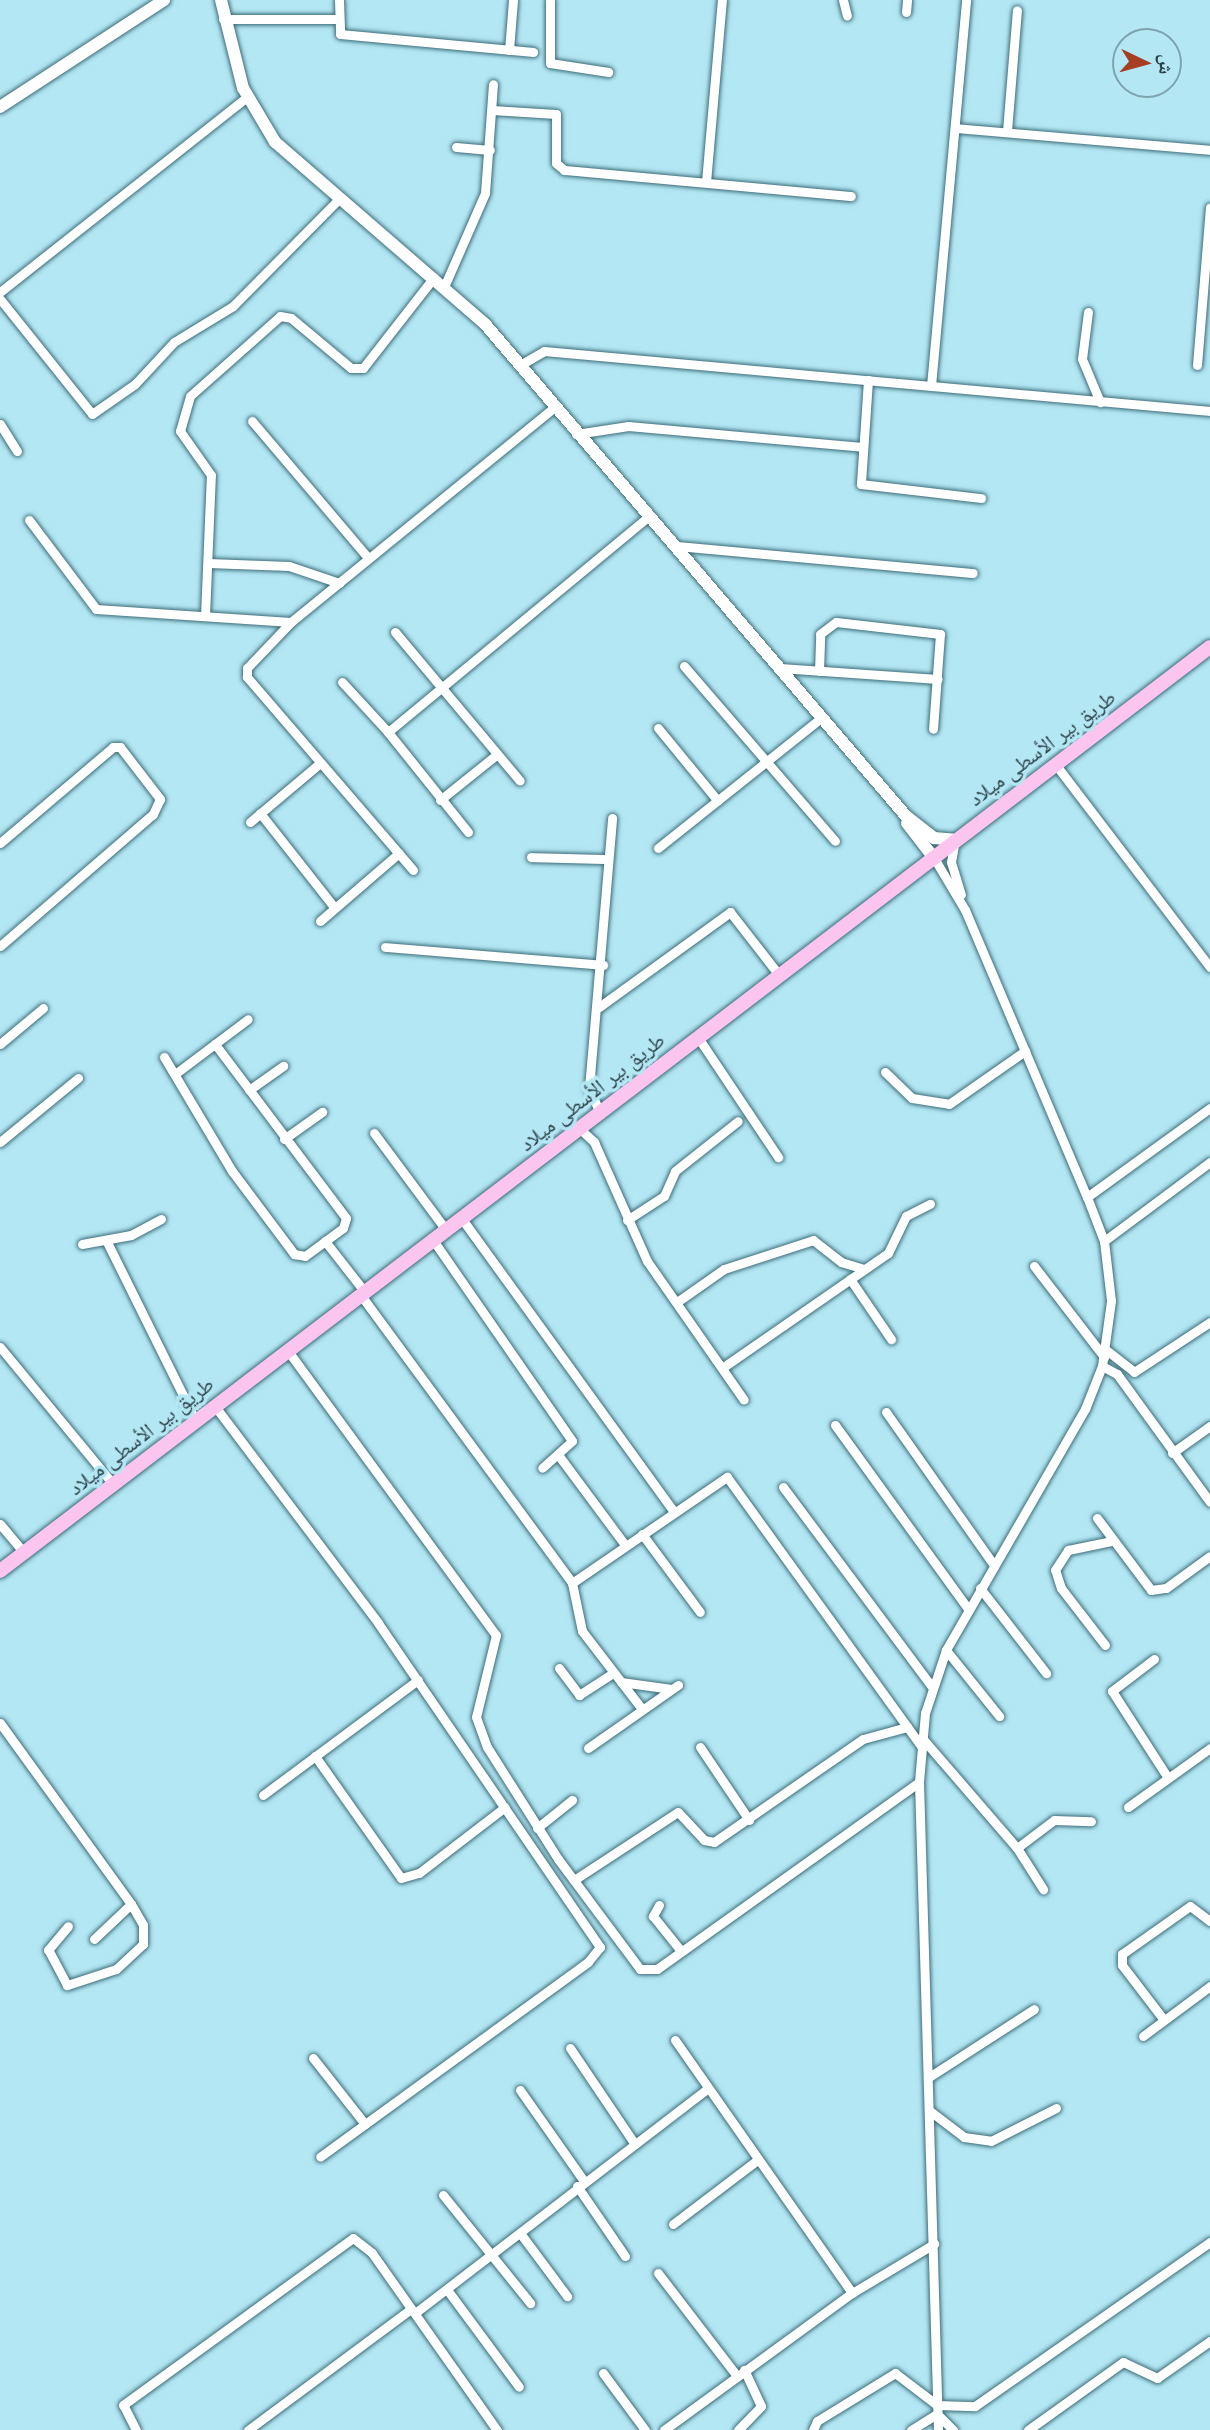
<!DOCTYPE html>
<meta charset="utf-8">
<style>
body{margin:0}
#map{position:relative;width:1210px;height:2430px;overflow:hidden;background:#b3e7f4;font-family:"DM Sans","Noto Naskh Arabic",sans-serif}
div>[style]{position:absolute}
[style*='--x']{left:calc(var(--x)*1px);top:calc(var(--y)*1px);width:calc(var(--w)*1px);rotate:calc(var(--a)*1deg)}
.roads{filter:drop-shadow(0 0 2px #3d6d79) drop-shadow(0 0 2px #3d6d79)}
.street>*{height:9px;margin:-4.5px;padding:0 4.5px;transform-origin:4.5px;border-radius:4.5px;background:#fff}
.secondary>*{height:12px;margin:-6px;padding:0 6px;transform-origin:6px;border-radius:6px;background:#fff}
.primary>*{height:14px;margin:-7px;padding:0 7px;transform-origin:7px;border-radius:7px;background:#fcc5f0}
span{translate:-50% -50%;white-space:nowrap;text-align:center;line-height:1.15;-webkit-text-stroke:7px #b3e7f4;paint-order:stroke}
.street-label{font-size:21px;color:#2b4046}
.north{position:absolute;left:1112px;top:28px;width:70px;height:70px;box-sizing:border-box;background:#b3e7f4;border:2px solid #7da4ae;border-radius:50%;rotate:95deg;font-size:19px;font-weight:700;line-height:28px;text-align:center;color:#2b4046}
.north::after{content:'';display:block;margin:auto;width:24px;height:32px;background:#a73e23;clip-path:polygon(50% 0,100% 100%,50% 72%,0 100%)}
</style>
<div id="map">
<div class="roads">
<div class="street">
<i style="--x:339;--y:0;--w:34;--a:88"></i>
<i style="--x:340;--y:34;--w:194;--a:5.3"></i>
<i style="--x:550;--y:0;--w:63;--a:90"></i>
<i style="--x:550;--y:63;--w:59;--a:8.8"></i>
<i style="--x:843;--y:0;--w:16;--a:76"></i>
<i style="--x:906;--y:12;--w:12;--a:-85"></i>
<i style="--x:223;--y:19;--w:116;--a:0"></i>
<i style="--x:509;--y:50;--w:50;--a:-85.4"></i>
<i style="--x:492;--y:110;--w:64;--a:3.6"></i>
<i style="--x:556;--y:114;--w:49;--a:90"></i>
<i style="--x:556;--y:163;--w:11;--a:41"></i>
<i style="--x:564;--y:170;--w:288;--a:5.2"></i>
<i style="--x:955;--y:128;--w:256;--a:4.9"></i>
<i style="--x:1007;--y:131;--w:121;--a:-85.3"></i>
<i style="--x:456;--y:147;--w:34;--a:5"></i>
<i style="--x:706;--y:182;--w:183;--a:-85"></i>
<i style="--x:444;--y:287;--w:103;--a:-66.4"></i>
<i style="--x:485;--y:193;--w:109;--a:-85.8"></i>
<i style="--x:0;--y:292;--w:315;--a:-38.3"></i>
<i style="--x:0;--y:299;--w:147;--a:51.3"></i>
<i style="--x:92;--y:414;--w:52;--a:-34.9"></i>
<i style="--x:135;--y:384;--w:57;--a:-47.1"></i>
<i style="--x:174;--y:342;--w:69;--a:-31.4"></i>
<i style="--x:233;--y:306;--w:149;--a:-45.3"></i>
<i style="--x:1088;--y:312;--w:47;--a:97.3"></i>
<i style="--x:1082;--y:359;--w:47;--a:67.3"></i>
<i style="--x:520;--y:365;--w:28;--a:-30"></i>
<i style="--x:544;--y:351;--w:669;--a:5.15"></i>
<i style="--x:1197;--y:365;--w:158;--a:-85.3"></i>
<i style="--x:868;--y:380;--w:104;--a:93.9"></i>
<i style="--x:861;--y:484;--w:121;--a:6.7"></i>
<i style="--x:931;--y:386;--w:388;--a:-84.8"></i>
<i style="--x:252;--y:421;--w:180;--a:49.7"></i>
<i style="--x:0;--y:424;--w:32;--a:58"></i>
<i style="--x:576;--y:434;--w:53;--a:-8.7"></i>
<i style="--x:628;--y:426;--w:235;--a:5.1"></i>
<i style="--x:29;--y:520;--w:111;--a:53"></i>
<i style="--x:96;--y:609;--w:195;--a:3.8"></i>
<i style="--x:676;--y:546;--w:298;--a:5.2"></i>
<i style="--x:208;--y:563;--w:81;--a:2.1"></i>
<i style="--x:289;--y:566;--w:53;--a:18.8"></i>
<i style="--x:205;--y:616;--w:141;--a:-87.6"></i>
<i style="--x:211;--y:475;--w:54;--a:-125.2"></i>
<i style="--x:180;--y:431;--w:36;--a:-74"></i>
<i style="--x:190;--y:396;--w:120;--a:-41.6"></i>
<i style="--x:280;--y:316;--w:11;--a:10"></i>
<i style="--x:291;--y:318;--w:78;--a:39.8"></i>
<i style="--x:351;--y:368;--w:12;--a:0"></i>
<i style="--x:363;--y:368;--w:115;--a:-52"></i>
<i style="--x:395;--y:632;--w:194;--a:50"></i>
<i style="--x:684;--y:666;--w:231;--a:49.2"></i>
<i style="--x:780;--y:668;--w:158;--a:4"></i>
<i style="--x:819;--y:671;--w:37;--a:-88"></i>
<i style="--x:820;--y:634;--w:20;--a:-37"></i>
<i style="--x:836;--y:622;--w:105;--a:6.6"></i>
<i style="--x:940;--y:634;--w:95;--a:94.2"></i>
<i style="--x:342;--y:682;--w:68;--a:47.4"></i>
<i style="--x:658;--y:728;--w:94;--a:50.6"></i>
<i style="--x:1056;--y:765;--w:254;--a:52.7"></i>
<i style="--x:440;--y:800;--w:72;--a:-38.8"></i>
<i style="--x:260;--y:813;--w:120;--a:51.8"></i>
<i style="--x:250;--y:822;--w:92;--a:-40.1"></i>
<i style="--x:468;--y:832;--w:128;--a:-128.7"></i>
<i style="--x:388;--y:732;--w:340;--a:-39.6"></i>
<i style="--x:0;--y:843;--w:148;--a:-40.3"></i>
<i style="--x:113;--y:747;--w:7;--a:0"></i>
<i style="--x:120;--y:747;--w:66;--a:52.4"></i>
<i style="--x:160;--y:799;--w:17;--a:115"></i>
<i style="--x:153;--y:814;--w:202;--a:139.2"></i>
<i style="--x:954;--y:845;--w:17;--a:100"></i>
<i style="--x:951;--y:862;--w:34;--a:73"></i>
<i style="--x:658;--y:848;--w:210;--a:-38.6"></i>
<i style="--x:531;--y:857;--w:77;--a:1.5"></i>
<i style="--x:934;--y:858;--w:61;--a:59.2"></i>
<i style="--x:965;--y:910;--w:312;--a:67"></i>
<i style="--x:1087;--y:1197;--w:47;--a:68.9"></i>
<i style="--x:1104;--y:1241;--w:60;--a:83.3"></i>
<i style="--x:1111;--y:1301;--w:66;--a:97.9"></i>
<i style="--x:1102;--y:1366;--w:46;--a:111.6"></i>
<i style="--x:1085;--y:1409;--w:278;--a:120"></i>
<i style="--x:946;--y:1650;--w:66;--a:108.4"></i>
<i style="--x:925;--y:1713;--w:69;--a:95"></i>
<i style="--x:919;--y:1782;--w:648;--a:88.32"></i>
<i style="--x:413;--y:870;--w:255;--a:-130.7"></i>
<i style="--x:247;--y:677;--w:9;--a:-90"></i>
<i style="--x:247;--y:668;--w:64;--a:-46.3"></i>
<i style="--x:291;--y:622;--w:340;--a:-39.2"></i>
<i style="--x:320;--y:921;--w:104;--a:-40.7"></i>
<i style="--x:385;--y:947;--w:219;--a:4.7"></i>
<i style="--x:599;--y:1007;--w:162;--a:-35.9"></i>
<i style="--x:730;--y:912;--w:80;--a:52.1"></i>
<i style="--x:697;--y:1036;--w:146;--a:56.2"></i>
<i style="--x:0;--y:1044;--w:56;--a:-39.9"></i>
<i style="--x:164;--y:1057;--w:133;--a:59.2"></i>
<i style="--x:232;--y:1171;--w:104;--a:53.2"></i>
<i style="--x:294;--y:1254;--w:11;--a:10"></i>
<i style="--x:305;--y:1256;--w:47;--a:-36.4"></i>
<i style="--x:343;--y:1228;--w:10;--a:-73"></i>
<i style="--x:346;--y:1218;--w:218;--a:-127"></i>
<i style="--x:885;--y:1072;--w:37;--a:44"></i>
<i style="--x:912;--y:1098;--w:37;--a:9"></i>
<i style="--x:949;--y:1104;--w:93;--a:-34.9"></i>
<i style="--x:175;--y:1074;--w:91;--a:-37"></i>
<i style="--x:249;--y:1090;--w:42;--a:-35.2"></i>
<i style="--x:599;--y:1111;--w:25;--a:-113"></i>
<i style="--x:589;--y:1088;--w:271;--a:-85.1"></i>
<i style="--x:579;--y:1128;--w:21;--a:43"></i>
<i style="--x:594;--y:1142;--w:130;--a:66"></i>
<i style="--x:647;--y:1261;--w:169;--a:55.1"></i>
<i style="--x:374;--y:1133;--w:121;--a:53.4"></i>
<i style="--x:284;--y:1139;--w:47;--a:-35.4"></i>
<i style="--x:0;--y:1142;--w:101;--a:-39.4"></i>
<i style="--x:1087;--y:1197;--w:152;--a:-35.9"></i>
<i style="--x:462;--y:1219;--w:360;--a:54.1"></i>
<i style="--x:627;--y:1220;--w:44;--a:-33"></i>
<i style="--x:664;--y:1196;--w:27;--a:-66"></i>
<i style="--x:675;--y:1171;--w:80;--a:-38.4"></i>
<i style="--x:433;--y:1240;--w:244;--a:55.3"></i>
<i style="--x:572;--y:1441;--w:40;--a:138"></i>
<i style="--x:325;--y:1241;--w:63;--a:52"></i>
<i style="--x:1104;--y:1241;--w:132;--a:-36.7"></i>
<i style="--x:107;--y:1242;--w:200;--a:63.6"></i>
<i style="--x:82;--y:1244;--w:50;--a:-10.4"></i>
<i style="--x:131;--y:1235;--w:34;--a:-28"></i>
<i style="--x:1034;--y:1266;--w:115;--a:52.4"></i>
<i style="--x:850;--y:1279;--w:73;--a:55.7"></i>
<i style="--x:360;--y:1294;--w:358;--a:53.7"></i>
<i style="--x:572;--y:1583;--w:188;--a:-34.4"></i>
<i style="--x:727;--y:1477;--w:332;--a:54.2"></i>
<i style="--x:677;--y:1302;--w:57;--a:-35.1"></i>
<i style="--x:724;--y:1269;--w:94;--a:-18"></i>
<i style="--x:813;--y:1240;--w:36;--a:38"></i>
<i style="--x:841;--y:1262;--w:24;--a:17"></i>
<i style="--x:0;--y:1347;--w:178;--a:50.5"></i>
<i style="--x:1105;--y:1349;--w:37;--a:38"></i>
<i style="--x:1134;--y:1372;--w:91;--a:-33.3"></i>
<i style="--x:288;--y:1351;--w:352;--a:53.8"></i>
<i style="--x:496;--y:1635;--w:84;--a:103.7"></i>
<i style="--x:476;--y:1717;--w:32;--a:70"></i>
<i style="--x:487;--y:1747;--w:133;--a:57.6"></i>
<i style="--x:558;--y:1859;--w:137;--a:53.3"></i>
<i style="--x:640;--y:1969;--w:17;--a:0"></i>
<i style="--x:657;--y:1969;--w:322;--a:-35.5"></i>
<i style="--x:1102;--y:1366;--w:17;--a:28"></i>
<i style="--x:1117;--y:1374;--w:158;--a:54"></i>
<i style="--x:722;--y:1368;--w:202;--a:-34.7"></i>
<i style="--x:888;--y:1253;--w:41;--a:-64.1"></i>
<i style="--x:906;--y:1216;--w:27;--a:-27"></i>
<i style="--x:214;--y:1405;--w:273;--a:53"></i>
<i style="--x:378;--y:1623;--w:393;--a:55.6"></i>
<i style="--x:600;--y:1947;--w:19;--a:129"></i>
<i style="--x:588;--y:1962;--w:331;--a:144"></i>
<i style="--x:886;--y:1412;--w:187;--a:54.8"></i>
<i style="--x:835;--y:1425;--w:227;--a:54.1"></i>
<i style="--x:1172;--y:1453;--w:47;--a:-35.4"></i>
<i style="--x:559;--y:1456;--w:111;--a:53.4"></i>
<i style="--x:783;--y:1487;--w:249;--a:53.3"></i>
<i style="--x:1097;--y:1518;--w:90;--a:53.1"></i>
<i style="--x:1151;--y:1590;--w:15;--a:-8"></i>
<i style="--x:1166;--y:1588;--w:54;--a:-36"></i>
<i style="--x:0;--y:1524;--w:35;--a:50"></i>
<i style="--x:642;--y:1534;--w:97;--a:53.4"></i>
<i style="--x:572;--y:1583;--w:49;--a:78.2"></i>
<i style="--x:582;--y:1631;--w:98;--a:52.4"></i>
<i style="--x:980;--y:1588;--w:108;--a:52.2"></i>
<i style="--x:1105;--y:1645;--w:72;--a:-127.7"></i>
<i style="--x:1061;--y:1588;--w:19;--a:-108"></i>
<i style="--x:1055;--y:1570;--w:24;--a:-57"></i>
<i style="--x:1068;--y:1550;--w:45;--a:-11.6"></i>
<i style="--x:946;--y:1650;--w:85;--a:51.2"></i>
<i style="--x:1154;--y:1659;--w:53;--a:142.7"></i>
<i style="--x:1112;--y:1691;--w:103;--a:57.2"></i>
<i style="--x:559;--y:1668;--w:34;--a:53"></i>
<i style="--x:579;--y:1695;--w:40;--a:-32.9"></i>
<i style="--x:621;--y:1682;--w:51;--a:7.8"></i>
<i style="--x:0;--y:1723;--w:223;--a:54.1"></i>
<i style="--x:131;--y:1904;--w:24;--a:60"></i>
<i style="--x:143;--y:1925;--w:19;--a:90"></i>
<i style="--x:143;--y:1944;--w:37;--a:137"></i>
<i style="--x:116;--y:1969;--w:52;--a:161.9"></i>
<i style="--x:67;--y:1985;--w:40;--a:-118"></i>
<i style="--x:48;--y:1950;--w:31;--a:-50"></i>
<i style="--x:922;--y:1738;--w:145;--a:49.2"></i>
<i style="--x:1017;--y:1848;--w:49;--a:57.6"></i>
<i style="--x:700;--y:1747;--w:88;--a:56.1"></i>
<i style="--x:588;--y:1748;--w:110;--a:-35"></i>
<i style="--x:315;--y:1756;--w:149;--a:54.8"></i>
<i style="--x:401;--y:1878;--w:19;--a:-16"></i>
<i style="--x:419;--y:1873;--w:108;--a:-37.5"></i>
<i style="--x:263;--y:1795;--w:193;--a:-36.6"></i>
<i style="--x:1128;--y:1807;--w:101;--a:-35.7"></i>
<i style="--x:537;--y:1828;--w:45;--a:-38.7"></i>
<i style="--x:1017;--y:1848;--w:46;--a:-37.1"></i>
<i style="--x:1054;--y:1820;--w:37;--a:2"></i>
<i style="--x:574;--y:1880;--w:124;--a:-33.2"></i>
<i style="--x:678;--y:1812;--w:38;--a:47"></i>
<i style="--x:704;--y:1840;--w:10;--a:11"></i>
<i style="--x:714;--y:1842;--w:181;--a:-34.7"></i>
<i style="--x:863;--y:1739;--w:46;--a:-15.3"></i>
<i style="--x:659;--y:1905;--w:13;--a:119"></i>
<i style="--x:653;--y:1916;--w:45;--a:51.3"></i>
<i style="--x:94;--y:1939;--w:51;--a:-43.4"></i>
<i style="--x:1164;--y:2020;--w:69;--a:-127.4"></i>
<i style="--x:1122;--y:1965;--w:11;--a:-90"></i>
<i style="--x:1122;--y:1954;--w:83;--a:-35.2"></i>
<i style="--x:1190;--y:1906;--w:25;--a:37"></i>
<i style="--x:1143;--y:2036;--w:84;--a:-36.7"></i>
<i style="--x:675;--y:2040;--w:309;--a:55"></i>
<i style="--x:570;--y:2048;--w:115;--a:56"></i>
<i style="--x:313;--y:2058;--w:84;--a:51.8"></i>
<i style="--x:929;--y:2077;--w:125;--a:-32.9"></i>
<i style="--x:520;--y:2090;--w:111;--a:54.9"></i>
<i style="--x:930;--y:2111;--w:43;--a:37.4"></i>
<i style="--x:964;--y:2137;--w:27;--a:8"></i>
<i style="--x:991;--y:2141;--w:73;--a:-26.9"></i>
<i style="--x:577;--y:2186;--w:85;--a:55.6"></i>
<i style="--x:443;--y:2195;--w:139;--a:51.1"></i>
<i style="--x:673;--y:2224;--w:104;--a:-37.2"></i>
<i style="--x:520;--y:2233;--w:79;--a:53.3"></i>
<i style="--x:658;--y:2273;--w:130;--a:52.5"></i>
<i style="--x:448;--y:2291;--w:119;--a:53.5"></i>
<i style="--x:415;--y:2313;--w:368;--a:-37.5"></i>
<i style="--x:603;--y:2373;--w:71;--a:53.6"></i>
<i style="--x:136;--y:2430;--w:28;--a:-117"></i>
<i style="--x:123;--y:2405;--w:284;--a:-36"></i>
<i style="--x:353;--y:2238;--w:24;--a:38"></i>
<i style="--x:372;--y:2253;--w:217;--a:54.8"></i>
<i style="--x:248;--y:2430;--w:203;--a:-36.6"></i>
<i style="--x:664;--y:2430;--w:233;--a:-36.1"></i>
<i style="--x:852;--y:2293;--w:96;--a:-30.9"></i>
<i style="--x:738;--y:2430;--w:33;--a:-46"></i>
<i style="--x:761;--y:2406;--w:40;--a:-115"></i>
<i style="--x:813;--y:2430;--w:10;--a:-66"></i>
<i style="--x:817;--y:2421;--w:92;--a:-31.6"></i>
<i style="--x:895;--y:2373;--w:53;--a:37.3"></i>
<i style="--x:937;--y:2405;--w:38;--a:2"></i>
<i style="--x:975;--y:2406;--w:287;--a:-34.9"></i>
<i style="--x:911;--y:2430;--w:31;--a:-32"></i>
<i style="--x:937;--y:2414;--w:23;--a:45"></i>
<i style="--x:1028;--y:2430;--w:117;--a:-35.6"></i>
<i style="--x:1123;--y:2362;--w:38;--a:25"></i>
<i style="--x:1157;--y:2378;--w:65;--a:-34.9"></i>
</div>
<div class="secondary">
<i style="--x:221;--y:0;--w:91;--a:76"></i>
<i style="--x:243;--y:88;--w:63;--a:59.3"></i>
<i style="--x:275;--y:142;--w:278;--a:40.9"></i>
<i style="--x:485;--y:324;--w:648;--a:49.45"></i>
<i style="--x:906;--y:816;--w:36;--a:38"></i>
<i style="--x:934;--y:838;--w:21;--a:5"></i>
<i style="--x:0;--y:107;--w:196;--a:-33.1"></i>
<i style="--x:907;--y:823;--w:44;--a:52.4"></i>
</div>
<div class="primary">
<i style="--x:0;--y:1571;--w:1522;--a:-37.37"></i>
</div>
</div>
<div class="street-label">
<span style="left:1042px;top:748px;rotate:-37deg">طريق بير الأسطى ميلاد</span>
<span style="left:592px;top:1092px;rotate:-38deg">طريق بير الأسطى ميلاد</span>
<span style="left:141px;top:1436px;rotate:-38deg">طريق بير الأسطى ميلاد</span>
</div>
<div class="north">ش</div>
</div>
